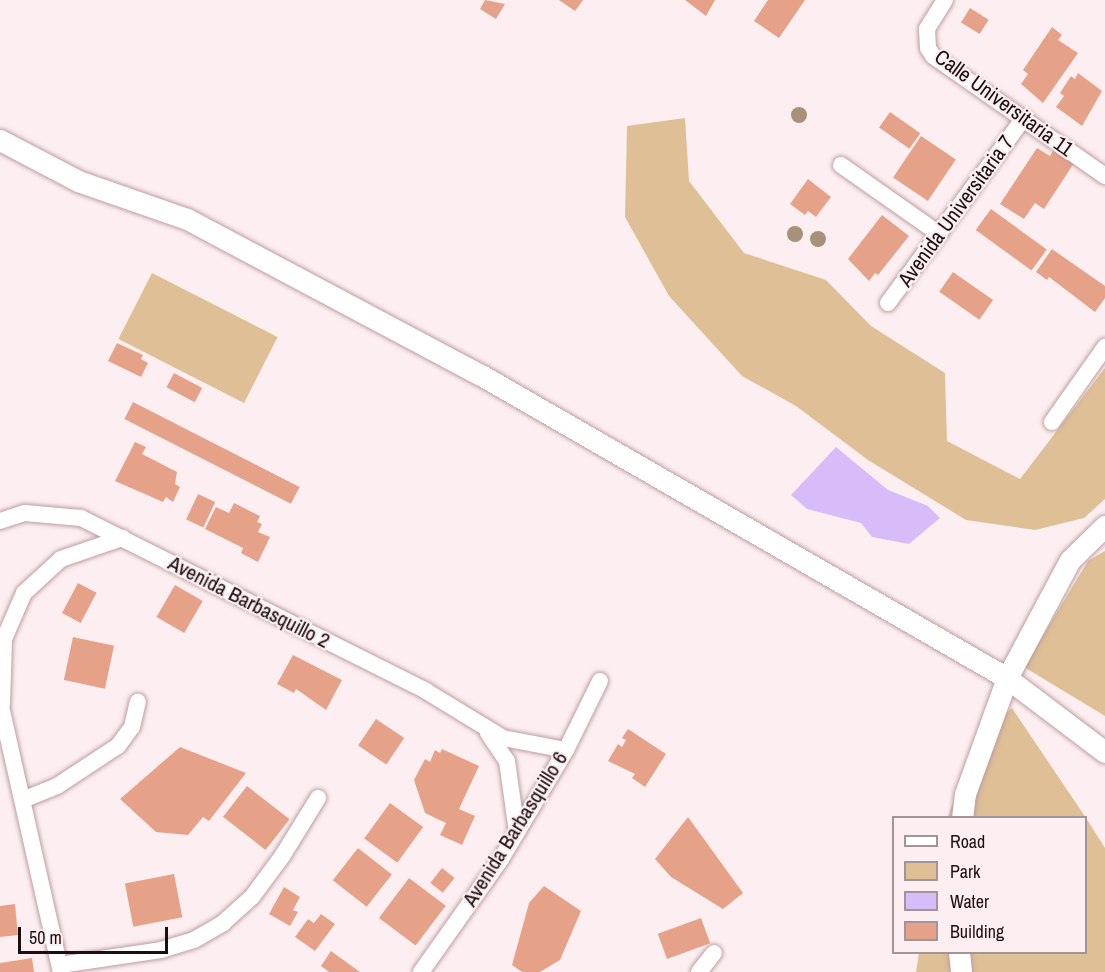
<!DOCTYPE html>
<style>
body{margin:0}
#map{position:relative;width:1105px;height:972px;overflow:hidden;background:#fdeff1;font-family:"Archivo Narrow",sans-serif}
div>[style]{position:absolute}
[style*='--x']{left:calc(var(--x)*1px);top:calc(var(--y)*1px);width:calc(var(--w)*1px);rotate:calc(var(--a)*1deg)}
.green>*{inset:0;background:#debf96;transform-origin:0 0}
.water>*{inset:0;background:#d7bcf9}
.building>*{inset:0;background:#e6a288;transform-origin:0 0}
.roads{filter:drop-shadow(0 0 2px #be9da1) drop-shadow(0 0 2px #be9da1)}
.minor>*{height:16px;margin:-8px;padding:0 8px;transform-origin:8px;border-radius:8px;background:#fff}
.tertiary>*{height:21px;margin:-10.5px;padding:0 10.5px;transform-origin:10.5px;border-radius:10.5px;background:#fff}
.trees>*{width:16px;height:16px;margin:-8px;border-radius:50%;background:#a7917a}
span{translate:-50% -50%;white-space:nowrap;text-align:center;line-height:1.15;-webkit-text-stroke:4.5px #fdeff1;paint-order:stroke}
.street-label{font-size:21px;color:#1a0f11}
.legend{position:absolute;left:892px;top:816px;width:195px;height:138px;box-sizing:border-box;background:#fdeff1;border:2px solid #a29597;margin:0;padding:8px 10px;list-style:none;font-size:18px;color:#1a0f11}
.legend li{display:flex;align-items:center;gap:12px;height:30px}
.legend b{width:30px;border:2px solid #a29597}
.scale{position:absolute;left:18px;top:927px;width:150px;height:27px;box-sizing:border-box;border:3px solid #1a0f11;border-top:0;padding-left:8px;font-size:18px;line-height:21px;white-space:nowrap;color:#1a0f11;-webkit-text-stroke:4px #fdeff1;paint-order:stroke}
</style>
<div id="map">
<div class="green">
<i style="clip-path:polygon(685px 118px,689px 181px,744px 253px,826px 280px,871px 326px,945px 373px,947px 441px,1020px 479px,1105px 368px,1105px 499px,1084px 518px,1035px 530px,966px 520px,868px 460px,796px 406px,742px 376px,669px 296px,625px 217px,627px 126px)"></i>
<i style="left:152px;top:273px;width:141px;height:74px;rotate:27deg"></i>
<i style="clip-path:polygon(1105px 551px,1105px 716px,1024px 667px,1088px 561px)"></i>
<i style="clip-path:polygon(1012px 708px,1086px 818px,1105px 848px,1105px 972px,916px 972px,919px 953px,1086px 952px,1086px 818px,948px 817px,975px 741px)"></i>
</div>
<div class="water">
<i style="clip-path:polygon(836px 447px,888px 490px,928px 506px,940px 518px,909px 544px,872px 537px,861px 523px,807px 509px,791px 495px)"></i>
</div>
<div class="building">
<i style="clip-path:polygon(485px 0,505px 4px,496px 19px,480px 9px)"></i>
<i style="clip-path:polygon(559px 0,583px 0,575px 11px)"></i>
<i style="clip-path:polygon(685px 0,715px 0,706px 16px)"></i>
<i style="clip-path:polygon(768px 0,805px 0,779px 38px,754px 21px)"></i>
<i style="left:970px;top:8px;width:22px;height:17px;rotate:32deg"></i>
<i style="clip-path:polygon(1052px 27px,1062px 35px,1058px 40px,1078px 53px,1043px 103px,1021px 84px,1028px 74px,1023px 70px)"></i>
<i style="clip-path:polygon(1078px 73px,1102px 91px,1082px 126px,1056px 107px,1064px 96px,1060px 93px,1071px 76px,1075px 79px)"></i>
<i style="left:890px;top:112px;width:37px;height:19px;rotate:35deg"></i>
<i style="left:921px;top:136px;width:42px;height:50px;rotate:34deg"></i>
<i style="clip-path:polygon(1037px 148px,1050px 156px,1054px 149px,1074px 163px,1044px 209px,1035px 203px,1024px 219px,1000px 204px)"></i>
<i style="clip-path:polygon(808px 179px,831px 197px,816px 217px,808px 211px,805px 215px,790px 204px)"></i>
<i style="left:991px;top:209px;width:69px;height:26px;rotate:36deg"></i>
<i style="clip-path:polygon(882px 215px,909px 236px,878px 275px,875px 273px,869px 281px,848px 259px)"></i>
<i style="clip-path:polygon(1052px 249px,1105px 286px,1105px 298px,1095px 312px,1049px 277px,1047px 280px,1036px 272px)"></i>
<i style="left:953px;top:272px;width:49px;height:24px;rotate:35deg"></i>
<i style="clip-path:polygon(117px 343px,143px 355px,141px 359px,148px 363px,141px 377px,108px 361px)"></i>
<i style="left:174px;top:373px;width:32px;height:16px;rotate:28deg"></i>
<i style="left:133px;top:402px;width:187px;height:19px;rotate:27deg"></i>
<i style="clip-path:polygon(135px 442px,146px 447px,142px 454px,177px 472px,175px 484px,180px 487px,173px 502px,166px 497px,163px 502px,115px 481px)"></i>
<i style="left:198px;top:494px;width:19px;height:28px;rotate:25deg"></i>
<i style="clip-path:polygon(234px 503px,260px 516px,257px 522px,262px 524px,258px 532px,270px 537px,258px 562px,241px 553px,243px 548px,205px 529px,216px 507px,229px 513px)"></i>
<i style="left:78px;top:583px;width:21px;height:34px;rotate:28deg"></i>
<i style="left:175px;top:585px;width:32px;height:37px;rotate:30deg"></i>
<i style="left:73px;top:637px;width:42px;height:44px;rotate:12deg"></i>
<i style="clip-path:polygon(293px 655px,342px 680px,326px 710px,296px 689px,294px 693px,277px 684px)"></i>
<i style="left:376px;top:719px;width:34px;height:32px;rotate:34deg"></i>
<i style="clip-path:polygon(628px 729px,666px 754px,645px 787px,632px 778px,635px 774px,608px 761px,618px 744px,622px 747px,626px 740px,622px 738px)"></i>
<i style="clip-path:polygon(180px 747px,246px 773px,209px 821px,203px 817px,188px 835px,156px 832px,120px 799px)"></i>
<i style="clip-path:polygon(442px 749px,479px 766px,459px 809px,475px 816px,462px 845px,440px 835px,446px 823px,425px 813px,414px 780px,425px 759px,430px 762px,435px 750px,440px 753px)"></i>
<i style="left:247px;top:786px;width:54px;height:39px;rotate:38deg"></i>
<i style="left:390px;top:803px;width:41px;height:44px;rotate:36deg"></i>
<i style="clip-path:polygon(688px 817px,743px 893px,723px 909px,671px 877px,655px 859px)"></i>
<i style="left:358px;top:848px;width:43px;height:41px;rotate:38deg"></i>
<i style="left:442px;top:868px;width:16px;height:19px;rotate:38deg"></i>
<i style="left:174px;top:874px;width:44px;height:50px;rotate:79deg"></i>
<i style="left:409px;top:878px;width:46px;height:50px;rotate:37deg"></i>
<i style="clip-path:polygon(544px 886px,581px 911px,560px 960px,540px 972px,522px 972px,512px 965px,529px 903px)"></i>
<i style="clip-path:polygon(284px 887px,300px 897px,293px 910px,298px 912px,290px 926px,269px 914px)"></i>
<i style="clip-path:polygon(15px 904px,18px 935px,0 937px,0 906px)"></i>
<i style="clip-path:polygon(321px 914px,335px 924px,315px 951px,295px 937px,308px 919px,314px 923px)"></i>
<i style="left:701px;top:918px;width:27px;height:46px;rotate:70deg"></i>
<i style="clip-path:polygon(331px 951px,360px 972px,329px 972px,321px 966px)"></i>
<i style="clip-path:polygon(32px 958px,34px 972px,0 972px,0 963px)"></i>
</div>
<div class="roads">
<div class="minor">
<i style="--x:945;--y:0;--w:34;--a:122"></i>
<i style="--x:927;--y:29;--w:19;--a:87"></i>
<i style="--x:928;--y:48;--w:9;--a:58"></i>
<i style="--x:933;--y:56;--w:210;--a:34.9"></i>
<i style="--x:841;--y:165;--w:120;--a:35.1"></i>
<i style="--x:888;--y:303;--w:230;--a:-53.7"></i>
<i style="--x:1052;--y:422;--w:92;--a:-54.8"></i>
<i style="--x:0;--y:521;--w:26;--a:-18"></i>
<i style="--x:25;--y:513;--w:56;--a:5.1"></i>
<i style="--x:81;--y:518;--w:386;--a:26.6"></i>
<i style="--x:426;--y:691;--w:90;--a:31.4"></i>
<i style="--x:503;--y:738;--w:64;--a:10.8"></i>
<i style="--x:0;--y:702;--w:277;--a:77.3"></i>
<i style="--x:2;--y:704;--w:65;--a:-88.2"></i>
<i style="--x:4;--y:639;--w:50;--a:-66.5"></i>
<i style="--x:24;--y:593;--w:50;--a:-42.6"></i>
<i style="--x:61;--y:559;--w:65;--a:-19"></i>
<i style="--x:488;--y:733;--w:34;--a:56"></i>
<i style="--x:507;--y:761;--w:72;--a:82"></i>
<i style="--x:25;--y:799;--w:35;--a:-22"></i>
<i style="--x:57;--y:786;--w:73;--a:-33.3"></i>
<i style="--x:118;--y:746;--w:24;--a:-54"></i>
<i style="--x:132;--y:727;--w:26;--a:-77"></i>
<i style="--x:60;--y:965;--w:102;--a:-8.4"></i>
<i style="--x:161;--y:950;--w:34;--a:-17"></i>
<i style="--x:194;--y:940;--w:34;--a:-30"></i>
<i style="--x:223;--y:923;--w:39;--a:-42"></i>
<i style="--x:252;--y:897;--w:52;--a:-53.6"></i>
<i style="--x:283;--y:855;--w:67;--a:-58.4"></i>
<i style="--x:421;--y:972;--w:138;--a:-54.7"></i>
<i style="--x:501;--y:859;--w:127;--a:-59.2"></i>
<i style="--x:566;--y:750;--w:77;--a:-63.8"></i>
<i style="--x:699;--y:972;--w:24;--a:-52"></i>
</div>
<div class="tertiary">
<i style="--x:0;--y:140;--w:88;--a:27.7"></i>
<i style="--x:78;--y:181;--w:115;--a:19.2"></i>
<i style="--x:187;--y:219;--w:333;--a:28"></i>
<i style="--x:481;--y:375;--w:607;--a:29.94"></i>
<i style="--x:1007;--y:678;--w:123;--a:37.1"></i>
<i style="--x:962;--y:818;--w:24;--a:-83"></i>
<i style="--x:965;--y:794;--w:123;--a:-70.1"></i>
<i style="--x:1007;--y:678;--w:134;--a:-61.9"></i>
<i style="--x:1070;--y:560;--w:49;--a:-44.2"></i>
<i style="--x:959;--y:952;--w:20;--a:84"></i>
</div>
</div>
<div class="trees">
<i style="left:799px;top:115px"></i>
<i style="left:795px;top:234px"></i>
<i style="left:818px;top:239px"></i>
</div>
<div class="street-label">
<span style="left:1004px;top:103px;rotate:36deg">Calle Universitaria 11</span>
<span style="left:956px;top:211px;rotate:-54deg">Avenida Universitaria 7</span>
<span style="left:249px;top:602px;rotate:27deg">Avenida Barbasquillo 2</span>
<span style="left:515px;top:829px;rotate:-58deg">Avenida Barbasquillo 6</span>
</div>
<ul class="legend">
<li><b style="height:8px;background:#fff"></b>Road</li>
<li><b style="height:16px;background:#debf96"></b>Park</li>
<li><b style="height:16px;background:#d7bcf9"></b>Water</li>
<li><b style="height:16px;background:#e6a288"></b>Building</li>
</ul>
<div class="scale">50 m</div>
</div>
